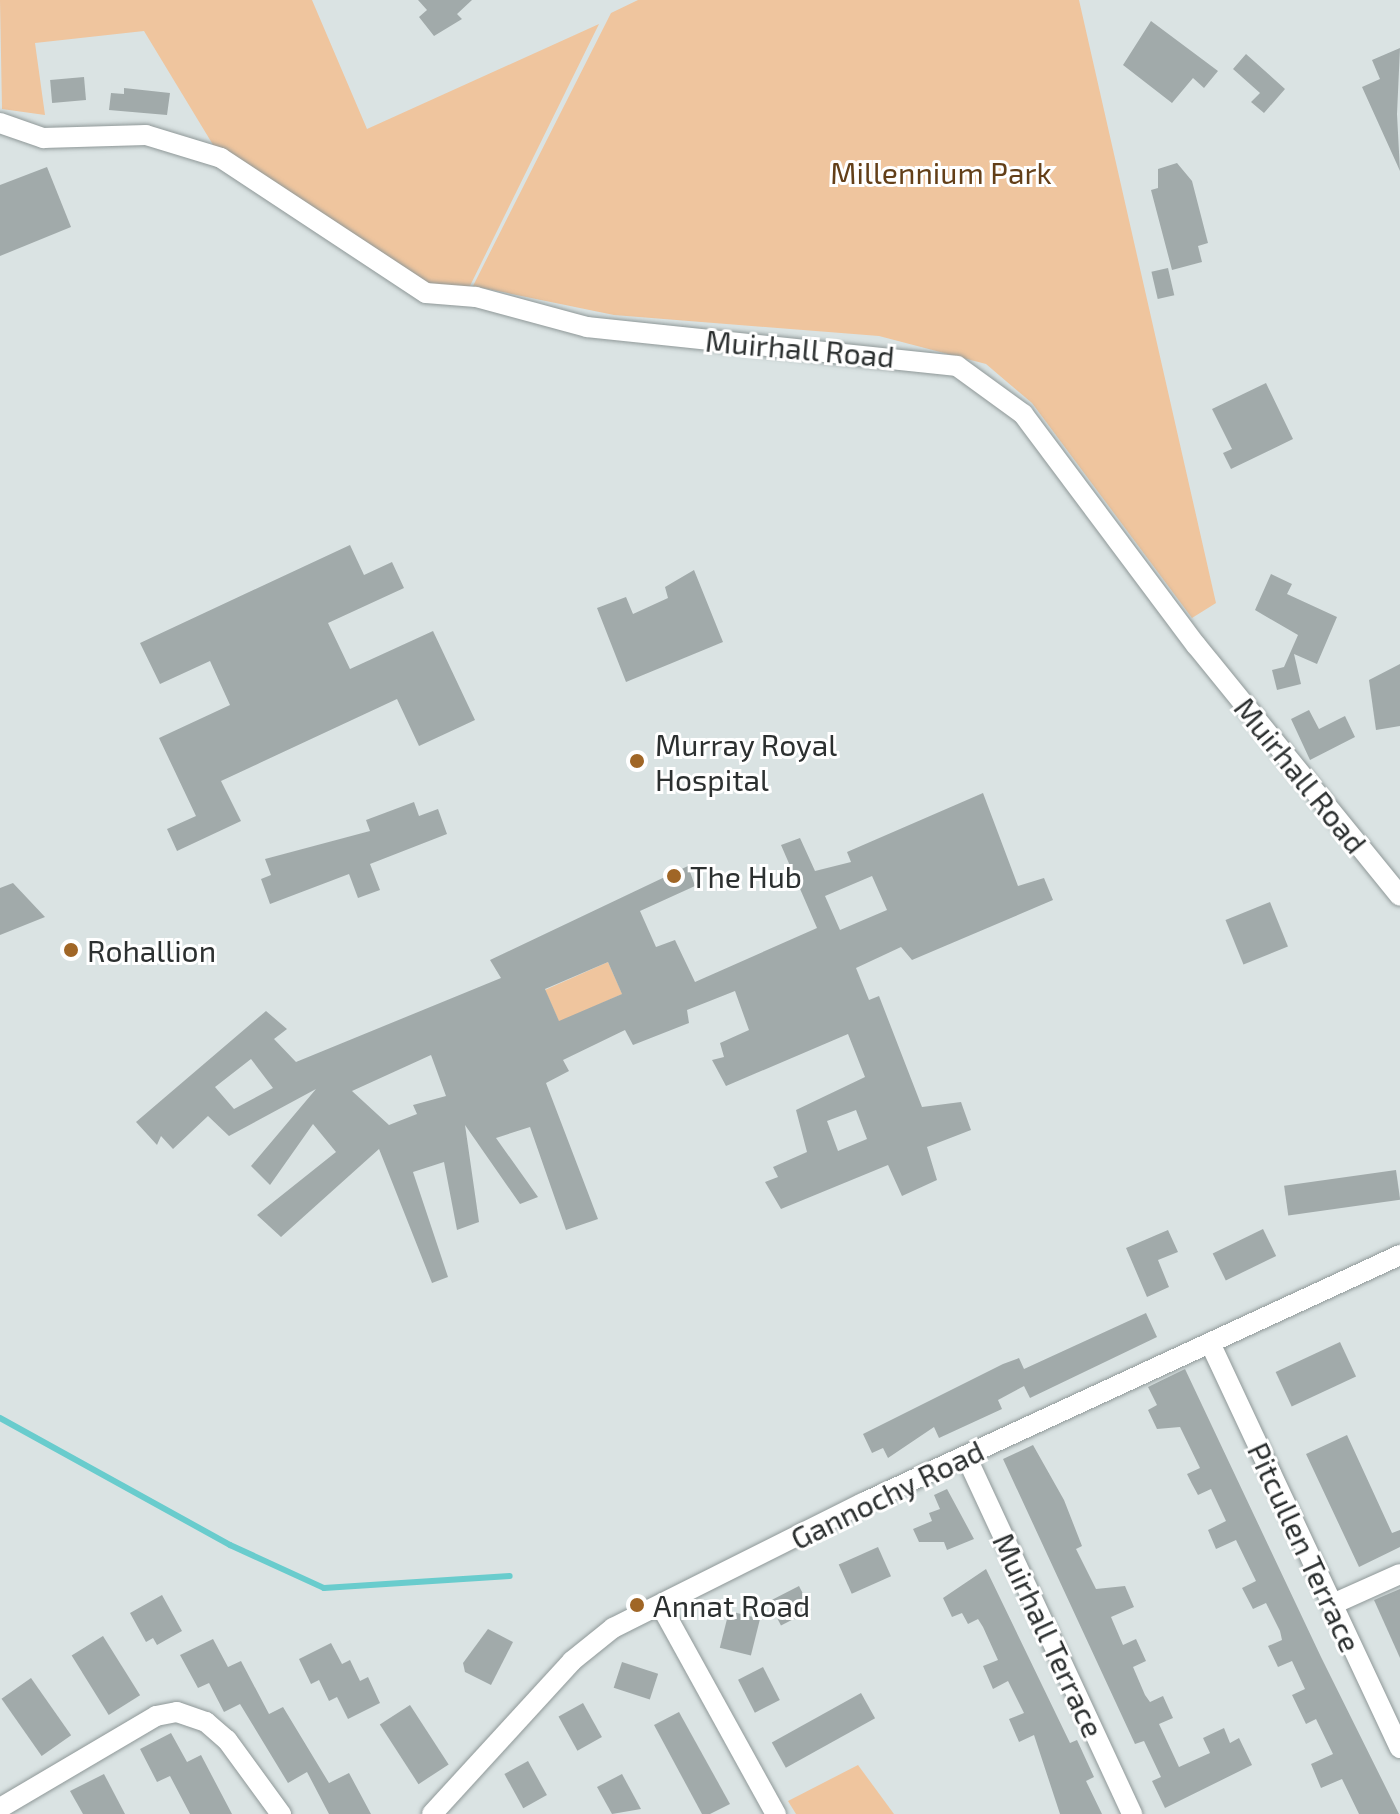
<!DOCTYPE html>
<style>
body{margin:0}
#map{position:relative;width:1400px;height:1814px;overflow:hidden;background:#dae3e3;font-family:"Exo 2",sans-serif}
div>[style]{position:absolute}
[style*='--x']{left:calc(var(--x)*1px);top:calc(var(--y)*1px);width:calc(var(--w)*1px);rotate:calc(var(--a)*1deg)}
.green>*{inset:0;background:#efc59e;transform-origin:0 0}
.stream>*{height:6px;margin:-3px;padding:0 3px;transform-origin:3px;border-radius:3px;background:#69cccd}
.building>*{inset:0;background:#a1aaaa;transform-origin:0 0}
.roads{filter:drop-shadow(0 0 2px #8f9898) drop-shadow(0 0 2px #8f9898)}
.minor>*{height:20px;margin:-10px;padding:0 10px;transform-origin:10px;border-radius:10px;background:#fff}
.dots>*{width:22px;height:22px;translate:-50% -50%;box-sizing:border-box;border:4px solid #fff;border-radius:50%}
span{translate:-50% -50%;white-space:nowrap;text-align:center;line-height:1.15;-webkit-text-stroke:6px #fff;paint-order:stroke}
.park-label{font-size:30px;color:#633f18}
.street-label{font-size:30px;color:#2c3030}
.poi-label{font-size:30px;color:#2c3030}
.left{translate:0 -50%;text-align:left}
</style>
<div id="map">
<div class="green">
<i style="clip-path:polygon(0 0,312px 0,367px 129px,599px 24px,465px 296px,426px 293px,221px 158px,144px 31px,35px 43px,45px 115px,2px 109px)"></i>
<i style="clip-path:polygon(638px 0,1079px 0,1216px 603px,1192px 618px,1032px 403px,986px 364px,879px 336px,614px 315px,473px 286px,611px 13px)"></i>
<i style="left:608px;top:962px;width:35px;height:69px;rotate:66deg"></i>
<i style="clip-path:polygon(858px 1765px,894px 1814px,796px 1814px,788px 1801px)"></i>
</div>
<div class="stream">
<i style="--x:0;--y:1418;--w:263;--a:28.9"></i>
<i style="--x:230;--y:1545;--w:103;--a:24.6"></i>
<i style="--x:324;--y:1588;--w:186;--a:-3.7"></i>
</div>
<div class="building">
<i style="clip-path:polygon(418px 0,472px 0,457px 14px,462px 19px,434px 36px,419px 17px,427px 10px)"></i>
<i style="clip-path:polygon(1151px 21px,1218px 71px,1204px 88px,1193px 78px,1172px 103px,1123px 65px)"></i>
<i style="clip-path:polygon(1400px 48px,1397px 114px,1400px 171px,1362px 87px,1380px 79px,1372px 60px)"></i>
<i style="clip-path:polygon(1246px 54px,1285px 89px,1264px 113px,1251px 102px,1260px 93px,1233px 69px)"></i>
<i style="left:84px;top:77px;width:23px;height:34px;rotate:85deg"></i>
<i style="clip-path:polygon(124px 88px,170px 93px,167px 115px,109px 110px,111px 93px,124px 94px)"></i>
<i style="clip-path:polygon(1177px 163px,1192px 181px,1208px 243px,1198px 246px,1202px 262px,1172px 270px,1151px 190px,1158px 188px,1158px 169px)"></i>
<i style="clip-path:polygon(47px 167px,71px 227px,0 256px,0 185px)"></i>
<i style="left:1168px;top:268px;width:28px;height:17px;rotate:77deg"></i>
<i style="clip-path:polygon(1266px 383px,1293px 439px,1231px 469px,1223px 453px,1232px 449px,1212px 409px)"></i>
<i style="clip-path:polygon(350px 545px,364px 575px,392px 562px,404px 588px,328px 623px,350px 669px,433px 631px,475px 720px,419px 746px,397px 699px,221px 781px,241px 821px,177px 851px,167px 829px,196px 816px,159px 738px,230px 705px,210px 661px,160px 684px,140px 643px)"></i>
<i style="clip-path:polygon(694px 570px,723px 642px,626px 682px,597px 608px,626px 597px,633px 614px,668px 598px,665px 587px)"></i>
<i style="clip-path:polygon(1271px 574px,1292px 584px,1287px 594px,1337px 617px,1317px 664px,1294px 654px,1301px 684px,1277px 690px,1272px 670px,1284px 667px,1298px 635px,1255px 610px)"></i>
<i style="clip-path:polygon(1400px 664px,1400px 726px,1376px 730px,1369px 680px)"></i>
<i style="clip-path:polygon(1309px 710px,1319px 729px,1345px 716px,1355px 737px,1310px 760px,1291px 719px)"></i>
<i style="clip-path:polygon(evenodd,983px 793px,1018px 886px,1044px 878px,1053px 900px,912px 960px,901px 947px,856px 968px,869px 1000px,879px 996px,922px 1107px,961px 1102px,971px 1130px,927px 1147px,937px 1180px,902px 1196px,888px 1165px,781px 1209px,765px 1182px,778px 1177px,773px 1167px,807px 1152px,796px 1110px,865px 1077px,848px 1034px,726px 1086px,712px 1060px,724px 1057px,720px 1043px,749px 1030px,735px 991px,687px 1010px,689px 1023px,633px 1045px,625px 1030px,563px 1060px,569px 1071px,546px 1083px,598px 1219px,566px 1230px,530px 1127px,496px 1138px,538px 1197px,520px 1204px,465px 1125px,479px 1222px,457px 1230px,444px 1162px,413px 1172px,448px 1277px,432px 1283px,379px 1149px,281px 1237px,257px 1215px,336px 1152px,313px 1124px,270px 1185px,251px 1166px,316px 1089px,229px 1136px,208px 1116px,173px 1149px,161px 1136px,157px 1145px,136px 1122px,266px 1011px,287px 1029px,274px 1039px,296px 1062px,501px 978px,490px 960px,688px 866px,695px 886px,640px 911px,656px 947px,675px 940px,695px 982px,817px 928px,781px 845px,800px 838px,815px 871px,851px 862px,847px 852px,983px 793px,872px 876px,887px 910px,840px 930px,825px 896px,872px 876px,983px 793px,608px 962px,622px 994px,559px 1021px,545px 989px,608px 962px,983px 793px,431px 1055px,446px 1096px,413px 1105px,417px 1114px,389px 1125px,352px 1091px,431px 1055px,983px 793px,251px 1059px,273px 1088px,234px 1109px,215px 1087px,251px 1059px,983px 793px,856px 1110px,867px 1139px,838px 1151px,827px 1121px,856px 1110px)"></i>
<i style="clip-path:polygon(414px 802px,419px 816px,438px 809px,447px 834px,370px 864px,380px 890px,358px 898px,349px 874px,270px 904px,261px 879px,271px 875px,265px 859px,370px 831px,366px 820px)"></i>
<i style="clip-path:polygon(13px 883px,45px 917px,0 935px,0 888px)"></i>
<i style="left:1270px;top:902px;width:48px;height:48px;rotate:68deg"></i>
<i style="left:1396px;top:1170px;width:30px;height:113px;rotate:82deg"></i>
<i style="left:1263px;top:1229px;width:30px;height:56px;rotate:64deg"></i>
<i style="clip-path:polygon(1168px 1230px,1178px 1252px,1158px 1260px,1169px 1287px,1147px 1297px,1126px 1248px)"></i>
<i style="clip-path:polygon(1146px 1313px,1157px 1337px,1030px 1398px,1024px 1386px,998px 1400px,1002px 1409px,939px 1438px,934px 1427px,888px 1458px,883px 1448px,872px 1453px,863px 1434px,1003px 1364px,1019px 1358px,1024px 1369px)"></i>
<i style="left:1340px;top:1342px;width:38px;height:71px;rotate:65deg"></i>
<i style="clip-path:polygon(1185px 1369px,1321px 1657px,1399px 1814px,1359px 1814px,1342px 1779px,1321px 1788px,1311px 1764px,1333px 1754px,1316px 1719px,1306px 1724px,1292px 1695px,1305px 1689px,1292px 1661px,1278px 1667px,1268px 1646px,1282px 1640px,1280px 1631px,1266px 1603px,1253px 1609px,1242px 1588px,1256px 1581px,1236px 1540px,1216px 1549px,1208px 1530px,1226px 1521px,1211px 1489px,1198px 1495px,1192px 1484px,1187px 1474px,1200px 1468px,1180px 1427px,1157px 1429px,1148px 1410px,1157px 1405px,1148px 1387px)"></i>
<i style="clip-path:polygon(1347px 1435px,1392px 1533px,1400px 1530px,1400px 1547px,1359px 1567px,1306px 1454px)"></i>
<i style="clip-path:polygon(1033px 1445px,1064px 1500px,1082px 1546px,1076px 1549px,1096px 1589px,1125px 1586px,1134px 1607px,1111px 1617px,1123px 1645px,1136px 1639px,1146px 1661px,1133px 1667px,1145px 1695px,1150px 1702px,1163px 1696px,1173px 1718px,1159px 1724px,1179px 1767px,1210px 1753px,1203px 1738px,1224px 1728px,1230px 1743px,1239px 1738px,1252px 1765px,1165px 1808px,1152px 1781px,1161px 1777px,1144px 1741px,1135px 1744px,1003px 1459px)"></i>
<i style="clip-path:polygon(947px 1489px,974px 1539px,947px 1550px,944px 1542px,919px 1542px,913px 1529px,932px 1521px,929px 1513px,940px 1509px,934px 1495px)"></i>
<i style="left:878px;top:1547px;width:32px;height:43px;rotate:66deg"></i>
<i style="clip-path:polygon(986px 1569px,1070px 1743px,1077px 1740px,1094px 1777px,1086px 1781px,1102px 1814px,1060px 1814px,1034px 1735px,1019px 1742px,1009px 1719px,1024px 1713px,1008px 1681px,993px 1689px,983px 1666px,998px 1660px,983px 1627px,978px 1619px,968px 1624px,962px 1613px,952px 1617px,943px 1598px)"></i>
<i style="left:799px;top:1586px;width:27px;height:34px;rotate:63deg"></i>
<i style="clip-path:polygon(1400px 1589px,1400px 1658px,1374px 1600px)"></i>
<i style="clip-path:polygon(162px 1595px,182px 1631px,157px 1645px,153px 1638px,146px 1642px,130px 1613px)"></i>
<i style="left:729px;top:1611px;width:32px;height:38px;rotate:14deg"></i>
<i style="clip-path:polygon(488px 1629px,513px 1642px,491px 1685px,465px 1672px,463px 1663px)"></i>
<i style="left:103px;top:1636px;width:70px;height:37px;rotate:58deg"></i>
<i style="clip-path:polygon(213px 1639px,228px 1667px,241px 1661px,269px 1714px,283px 1707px,329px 1783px,349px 1773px,371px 1814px,329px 1814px,307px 1772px,288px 1783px,240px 1704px,224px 1712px,209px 1683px,198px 1688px,180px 1655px)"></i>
<i style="clip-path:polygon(331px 1643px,342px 1664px,350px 1660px,360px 1681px,368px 1677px,380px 1703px,348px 1719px,337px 1697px,329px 1701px,319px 1680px,311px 1684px,299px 1659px)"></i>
<i style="left:622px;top:1662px;width:38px;height:27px;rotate:18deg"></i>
<i style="left:763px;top:1667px;width:37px;height:28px;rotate:63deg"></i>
<i style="left:31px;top:1678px;width:70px;height:36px;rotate:55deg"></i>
<i style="left:861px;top:1693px;width:29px;height:102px;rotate:61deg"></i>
<i style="left:583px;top:1703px;width:39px;height:28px;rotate:61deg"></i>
<i style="left:410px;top:1705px;width:71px;height:36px;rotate:57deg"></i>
<i style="clip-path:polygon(679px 1712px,730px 1804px,710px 1814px,702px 1814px,654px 1725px)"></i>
<i style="clip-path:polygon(171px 1733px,187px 1762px,201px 1755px,232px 1814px,190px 1814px,170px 1776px,157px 1782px,140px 1749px)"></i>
<i style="left:528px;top:1761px;width:39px;height:27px;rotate:61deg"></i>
<i style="clip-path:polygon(104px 1774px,125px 1814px,83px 1814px,70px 1791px)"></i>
<i style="clip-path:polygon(622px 1774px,641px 1809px,612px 1814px,597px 1787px)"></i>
</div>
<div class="roads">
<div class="minor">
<i style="--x:0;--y:123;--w:46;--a:19.2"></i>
<i style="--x:43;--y:138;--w:103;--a:-1.7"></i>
<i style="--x:146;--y:135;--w:78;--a:17"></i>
<i style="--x:221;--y:158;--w:245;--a:33.4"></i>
<i style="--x:426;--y:293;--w:50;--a:4.6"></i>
<i style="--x:476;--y:297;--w:115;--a:15.1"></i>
<i style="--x:587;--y:327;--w:372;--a:6"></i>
<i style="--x:957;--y:366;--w:82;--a:36"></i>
<i style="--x:1023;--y:414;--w:289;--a:53.2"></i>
<i style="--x:1196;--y:645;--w:323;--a:50.9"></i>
<i style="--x:1211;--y:1345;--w:445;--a:64.9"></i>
<i style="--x:966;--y:1456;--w:395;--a:65.1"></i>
<i style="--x:1333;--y:1604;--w:73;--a:-24.1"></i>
<i style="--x:661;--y:1606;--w:238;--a:61.1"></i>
<i style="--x:0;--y:1808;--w:181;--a:-30.5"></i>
<i style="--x:156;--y:1716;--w:21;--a:-11"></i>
<i style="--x:177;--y:1712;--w:31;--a:19"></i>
<i style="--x:206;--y:1722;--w:28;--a:41"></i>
<i style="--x:227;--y:1740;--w:92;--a:53.9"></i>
<i style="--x:432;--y:1814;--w:207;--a:-47.5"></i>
<i style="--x:572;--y:1661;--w:53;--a:-38.8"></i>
<i style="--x:613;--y:1628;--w:280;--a:-26.6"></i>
<i style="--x:863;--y:1503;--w:592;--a:-24.79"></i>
</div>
</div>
<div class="dots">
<i style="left:637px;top:761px;background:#a06626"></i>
<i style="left:674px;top:876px;background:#a06626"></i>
<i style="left:71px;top:950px;background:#a06626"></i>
<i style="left:637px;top:1605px;background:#a06626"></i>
</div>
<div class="park-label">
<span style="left:941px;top:172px">Millennium Park</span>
</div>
<div class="street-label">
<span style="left:800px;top:348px;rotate:5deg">Muirhall Road</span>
<span style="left:1301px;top:775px;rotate:51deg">Muirhall Road</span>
<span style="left:887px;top:1494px;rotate:-26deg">Gannochy Road</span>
<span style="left:1305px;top:1547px;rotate:65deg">Pitcullen Terrace</span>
<span style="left:1049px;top:1635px;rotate:65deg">Muirhall Terrace</span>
</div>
<div class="poi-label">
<span class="left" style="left:655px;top:761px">Murray Royal<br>Hospital</span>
<span class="left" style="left:690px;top:876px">The Hub</span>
<span class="left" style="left:87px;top:950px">Rohallion</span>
<span class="left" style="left:653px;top:1605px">Annat Road</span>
</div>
</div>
